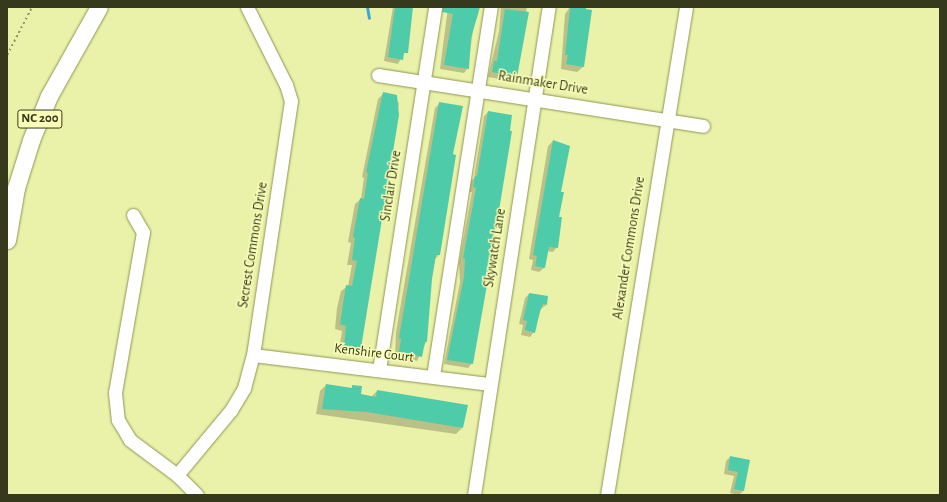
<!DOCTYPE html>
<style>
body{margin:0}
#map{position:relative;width:947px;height:502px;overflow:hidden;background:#eaf1a9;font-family:"Alegreya Sans",sans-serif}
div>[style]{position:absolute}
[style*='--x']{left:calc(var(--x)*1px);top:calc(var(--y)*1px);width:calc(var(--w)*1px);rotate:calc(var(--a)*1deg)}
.shadow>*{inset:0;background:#0003}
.stream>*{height:3px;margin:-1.5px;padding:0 1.5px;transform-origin:1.5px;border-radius:1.5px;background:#39a7d9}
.building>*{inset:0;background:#4eccaa}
.path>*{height:1.5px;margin-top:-0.75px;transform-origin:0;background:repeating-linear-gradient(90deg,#909563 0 2px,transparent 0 5px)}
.roads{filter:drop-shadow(0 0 1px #909550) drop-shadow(0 0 1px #909550)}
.minor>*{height:13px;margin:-6.5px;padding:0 6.5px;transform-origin:6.5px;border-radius:6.5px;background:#fff}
.major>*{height:17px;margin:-8.5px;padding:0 8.5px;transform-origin:8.5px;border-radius:8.5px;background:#fff}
span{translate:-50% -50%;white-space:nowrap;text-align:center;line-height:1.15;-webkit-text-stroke:3px #f8feb6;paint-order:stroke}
.shield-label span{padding:1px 3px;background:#f8feb6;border:1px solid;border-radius:3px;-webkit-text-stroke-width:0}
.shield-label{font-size:13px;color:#36391c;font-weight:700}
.street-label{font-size:14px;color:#36391c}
.frame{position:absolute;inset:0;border:8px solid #36391c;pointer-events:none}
</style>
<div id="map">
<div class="shadow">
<i style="clip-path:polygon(393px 7px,412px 7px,408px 45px,398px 64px,384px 61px)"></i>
<i style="clip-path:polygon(448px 7px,479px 8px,477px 18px,474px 22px,468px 68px,464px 73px,440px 69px)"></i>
<i style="clip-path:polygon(501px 7px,527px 7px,517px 76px,512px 81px,488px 77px,499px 31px)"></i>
<i style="clip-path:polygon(570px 7px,585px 7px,583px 67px,577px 72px,561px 69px,565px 14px)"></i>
<i style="clip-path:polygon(384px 93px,399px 103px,360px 348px,355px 353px,339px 350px,342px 331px,335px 329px,337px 308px,341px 291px,348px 286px,352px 265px,347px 265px,351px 243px,348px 242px,355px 204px,361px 199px,364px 178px,362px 177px,378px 99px)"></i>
<i style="clip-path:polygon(440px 103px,452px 155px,439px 255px,435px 259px,431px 279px,426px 342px,417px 361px,395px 356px,396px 332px,435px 108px)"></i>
<i style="clip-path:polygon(488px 112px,511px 132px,472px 363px,468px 368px,444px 364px,460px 282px,459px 263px,472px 192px,469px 192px,471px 181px,474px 178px,484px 116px)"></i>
<i style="clip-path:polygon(553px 141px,560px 192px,557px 247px,553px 252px,547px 251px,544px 268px,539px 272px,531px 270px,533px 260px,529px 259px,548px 146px)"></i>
<i style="clip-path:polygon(529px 294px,546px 305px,541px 309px,534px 332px,530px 337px,521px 335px,523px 325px,519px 324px,525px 298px)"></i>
<i style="clip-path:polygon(326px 385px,350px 389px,353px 386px,359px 395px,371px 397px,377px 391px,462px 428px,456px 434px,316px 414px,320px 391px)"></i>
<i style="clip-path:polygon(730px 457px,749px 460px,743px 491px,739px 495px,730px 493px,734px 476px,724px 474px,726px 461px)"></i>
</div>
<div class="stream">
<i style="--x:367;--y:7;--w:11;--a:80"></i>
</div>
<div class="building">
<i style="clip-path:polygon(395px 7px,413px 7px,408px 53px,404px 53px,403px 60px,388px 57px)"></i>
<i style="clip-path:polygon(443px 7px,480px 7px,471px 38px,469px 69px,444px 65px,453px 14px,442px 12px)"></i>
<i style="clip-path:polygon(586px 7px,586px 9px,592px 10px,584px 67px,566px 64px,568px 55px,565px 55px,570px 8px)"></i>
<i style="clip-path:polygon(505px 9px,529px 12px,517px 77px,492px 72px,494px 61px,497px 61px)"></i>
<i style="clip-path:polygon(383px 92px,397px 95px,399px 115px,361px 348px,344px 345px,346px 326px,340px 324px,346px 285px,352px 286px,357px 261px,352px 260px,355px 238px,353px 237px,360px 198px,364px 199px,368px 173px,366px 172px)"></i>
<i style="clip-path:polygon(439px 102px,463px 106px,453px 154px,456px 155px,453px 174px,440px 255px,436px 255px,432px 279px,427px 342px,425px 342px,422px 357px,399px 352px,401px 339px,399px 338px)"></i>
<i style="clip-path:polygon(488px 111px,512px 115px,510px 131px,512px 131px,496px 229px,493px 229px,487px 285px,473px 364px,447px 360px,464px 277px,465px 259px,463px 258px,476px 188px,473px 187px,475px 176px,477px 176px)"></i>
<i style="clip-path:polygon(553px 140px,570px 146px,561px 192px,564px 192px,559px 217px,562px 217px,558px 248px,549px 247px,545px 268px,535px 266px,537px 256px,533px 255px)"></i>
<i style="clip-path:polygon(529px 293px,548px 296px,547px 305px,543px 304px,540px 311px,535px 333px,525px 330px,527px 321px,523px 320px)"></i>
<i style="clip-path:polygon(326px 384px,352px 388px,352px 385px,362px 386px,361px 394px,376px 397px,377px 390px,468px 405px,463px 428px,367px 412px,322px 409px)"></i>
<i style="clip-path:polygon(730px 456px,750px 460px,744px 491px,734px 489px,738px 472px,728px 470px)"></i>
</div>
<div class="path">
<i style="--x:7;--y:55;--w:54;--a:-62.5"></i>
</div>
<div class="roads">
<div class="minor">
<i style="--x:378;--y:75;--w:329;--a:8.9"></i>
<i style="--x:133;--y:215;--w:20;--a:60"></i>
<i style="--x:143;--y:232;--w:163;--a:99.9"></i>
<i style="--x:115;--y:393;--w:27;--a:84"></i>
<i style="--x:118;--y:420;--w:23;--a:59"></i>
<i style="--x:130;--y:440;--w:59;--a:36.7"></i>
<i style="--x:177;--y:475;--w:28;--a:45"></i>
<i style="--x:253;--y:355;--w:239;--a:7"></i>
<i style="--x:379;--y:370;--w:367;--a:-81.2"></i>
<i style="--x:433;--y:376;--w:374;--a:-81.1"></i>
<i style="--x:177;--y:475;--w:85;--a:-50.3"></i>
<i style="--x:231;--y:410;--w:26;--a:-59"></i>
<i style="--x:244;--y:388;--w:34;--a:-75"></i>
<i style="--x:253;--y:355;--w:257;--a:-81.5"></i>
<i style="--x:291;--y:101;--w:17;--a:-107"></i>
<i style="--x:286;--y:85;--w:87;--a:-116.6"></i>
<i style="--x:474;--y:495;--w:494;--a:-81.3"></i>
<i style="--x:607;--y:495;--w:494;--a:-80.8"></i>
</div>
<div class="major">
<i style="--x:7;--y:240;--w:53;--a:-80.2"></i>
<i style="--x:16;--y:188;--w:50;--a:-72.6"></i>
<i style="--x:31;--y:140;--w:48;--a:-67.8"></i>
<i style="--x:49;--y:96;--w:102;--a:-60.7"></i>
</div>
</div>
<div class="shield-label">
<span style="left:40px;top:119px">NC 200</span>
</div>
<div class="street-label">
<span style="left:543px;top:83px;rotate:9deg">Rainmaker Drive</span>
<span style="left:391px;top:186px;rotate:-81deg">Sinclair Drive</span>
<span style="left:253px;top:245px;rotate:-81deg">Secrest Commons Drive</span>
<span style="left:495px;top:248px;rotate:-81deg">Skywatch Lane</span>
<span style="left:629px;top:248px;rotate:-81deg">Alexander Commons Drive</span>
<span style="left:374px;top:353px;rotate:7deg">Kenshire Court</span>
</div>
<div class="frame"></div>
</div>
